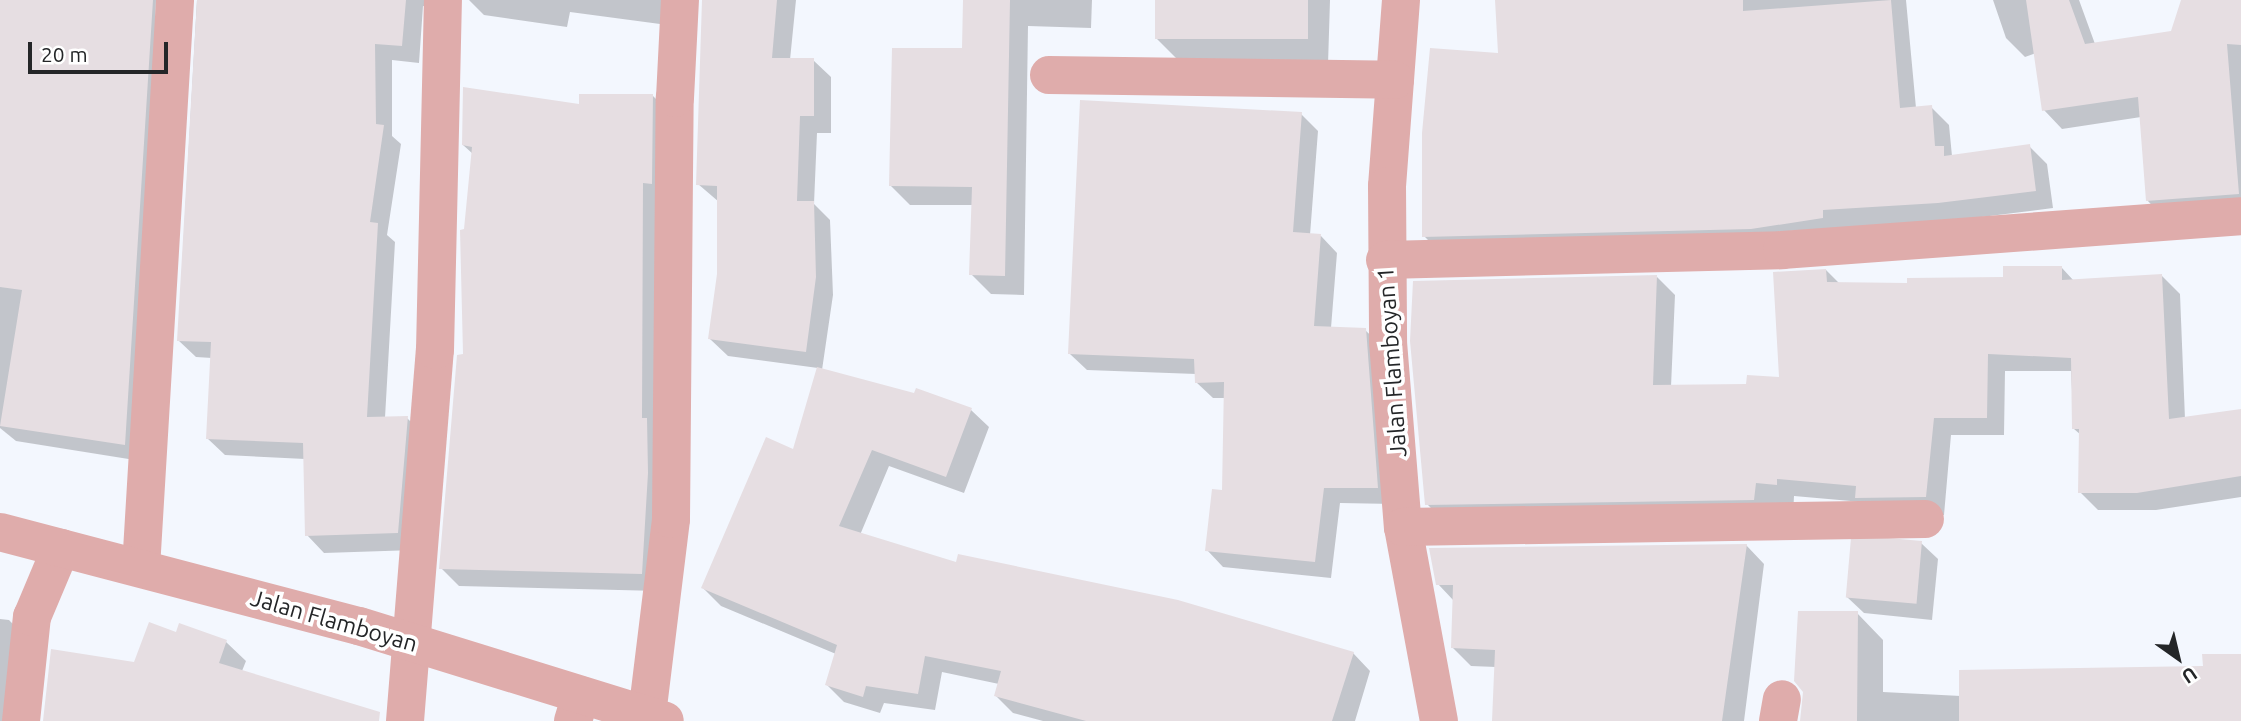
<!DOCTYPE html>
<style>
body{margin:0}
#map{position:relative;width:2241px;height:721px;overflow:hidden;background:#f3f7fe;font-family:Ubuntu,sans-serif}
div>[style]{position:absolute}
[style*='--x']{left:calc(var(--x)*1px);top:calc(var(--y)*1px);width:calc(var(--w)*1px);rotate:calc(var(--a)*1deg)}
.shadow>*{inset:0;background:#0003}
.building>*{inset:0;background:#e6dee2;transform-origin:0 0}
.minor>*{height:38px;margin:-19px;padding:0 19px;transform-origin:19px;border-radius:19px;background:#dfacab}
.tertiary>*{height:38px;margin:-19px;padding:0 19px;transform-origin:19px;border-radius:19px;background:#dfacab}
span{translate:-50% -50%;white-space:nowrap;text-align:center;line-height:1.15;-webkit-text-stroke:7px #fff;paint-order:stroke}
.street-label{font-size:23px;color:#242628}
.north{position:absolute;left:2143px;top:623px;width:70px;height:70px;-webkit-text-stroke:5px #fff;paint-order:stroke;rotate:146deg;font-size:19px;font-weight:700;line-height:28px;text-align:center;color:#242628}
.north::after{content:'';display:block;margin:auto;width:24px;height:32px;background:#242628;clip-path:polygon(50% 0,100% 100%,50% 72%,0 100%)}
.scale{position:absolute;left:28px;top:42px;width:140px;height:32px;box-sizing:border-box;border:4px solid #242628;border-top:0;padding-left:9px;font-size:21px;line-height:24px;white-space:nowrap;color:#242628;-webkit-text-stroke:5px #fff;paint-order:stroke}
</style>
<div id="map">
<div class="shadow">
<i style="clip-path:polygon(0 0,156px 0,141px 461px,16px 441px,0 428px)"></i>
<i style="clip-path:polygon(197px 0,448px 0,441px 9px,423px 6px,419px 63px,392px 60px,392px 136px,401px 144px,387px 235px,395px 242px,385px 418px,407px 418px,424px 435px,415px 550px,324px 553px,307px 535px,305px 459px,225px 455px,207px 438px,212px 358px,196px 357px,178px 340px)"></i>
<i style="clip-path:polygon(469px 0,689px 0,675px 26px,570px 12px,567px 27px,484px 15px)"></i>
<i style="clip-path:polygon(703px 0,796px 0,790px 60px,813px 60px,831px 77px,831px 133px,817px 133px,814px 204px,830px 220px,833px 295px,822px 370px,915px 395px,917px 390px,971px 410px,989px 427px,964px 493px,889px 466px,860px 535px,957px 564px,1353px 653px,1370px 671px,1355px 721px,1043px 721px,1013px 713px,996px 696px,999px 684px,942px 672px,935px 710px,884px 703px,880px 713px,844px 702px,827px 685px,836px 654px,721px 606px,703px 588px,794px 451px,818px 368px,728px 356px,710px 339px,719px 274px,719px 202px,698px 184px)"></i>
<i style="clip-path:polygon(965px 0,1092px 0,1091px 28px,1028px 26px,1024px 295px,991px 294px,971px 274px,973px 205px,910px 205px,890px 185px,963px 50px)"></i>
<i style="clip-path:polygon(1157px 0,1330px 0,1328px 64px,1178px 60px,1156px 38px)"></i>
<i style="clip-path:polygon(1497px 0,1906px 0,1916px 108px,1931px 107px,1949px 125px,1952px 156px,2029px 146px,2047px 164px,2053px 208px,1957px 220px,1442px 254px,1424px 236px,1500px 55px)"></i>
<i style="clip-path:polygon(1993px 0,2079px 0,2095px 44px,2172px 33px,2183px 0,2241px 0,2241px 213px,2165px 219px,2147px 200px,2141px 117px,2062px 129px,2044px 110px,2036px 53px,2025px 57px,2006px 38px)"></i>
<i style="clip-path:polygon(653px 96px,670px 113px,659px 591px,459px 586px,441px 568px,465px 356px,465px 231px,473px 154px,463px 145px,581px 106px)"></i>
<i style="clip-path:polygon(1301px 114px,1318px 131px,1310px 235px,1321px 236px,1337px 253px,1331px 328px,1365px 330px,1382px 346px,1394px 504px,1340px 503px,1331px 578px,1223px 567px,1207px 550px,1224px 492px,1225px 398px,1213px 398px,1196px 382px,1196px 374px,1087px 370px,1070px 354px)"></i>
<i style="clip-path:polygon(2062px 268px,2074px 281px,2162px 276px,2180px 294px,2185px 419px,2241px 411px,2241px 497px,2156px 510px,2098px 510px,2080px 492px,2081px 435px,2074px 429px,2071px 371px,2005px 371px,2004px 435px,1951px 435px,1944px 515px,1875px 515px,1862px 502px,1794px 496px,1793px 517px,1445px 522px,1427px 504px,1657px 277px,1675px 295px,1671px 387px,1747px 386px,1781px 379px,1826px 270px,1839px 283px,1909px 285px,2005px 279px)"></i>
<i style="clip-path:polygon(1921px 543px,1938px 559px,1932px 620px,1864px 613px,1847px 597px)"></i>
<i style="clip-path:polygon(1746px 545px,1764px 564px,1744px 721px,1493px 721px,1496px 667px,1471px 666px,1452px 647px,1454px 601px,1438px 584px)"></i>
<i style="clip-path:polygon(1857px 613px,1883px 640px,1883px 692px,1961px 696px,2205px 668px,2241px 655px,2241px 721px,1802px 721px)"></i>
<i style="clip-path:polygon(0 619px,9px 620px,28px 640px,20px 721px,0 721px)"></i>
<i style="clip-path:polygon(180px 626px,226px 642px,246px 661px,242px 671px,376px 721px,45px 721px,135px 664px,177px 634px)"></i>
</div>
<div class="building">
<i style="clip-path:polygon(0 0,153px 0,125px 445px,0 426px,22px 290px,0 287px)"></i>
<i style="clip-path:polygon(197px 0,406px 0,402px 46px,375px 44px,376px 124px,384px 125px,370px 222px,378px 223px,367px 417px,408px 416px,398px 533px,305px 536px,303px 443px,206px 439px,211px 342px,177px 341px)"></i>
<i style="clip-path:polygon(702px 0,777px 0,772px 58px,814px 58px,814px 116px,800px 116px,797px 201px,814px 201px,816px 277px,806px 352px,708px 339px,717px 274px,717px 186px,696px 185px)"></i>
<i style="clip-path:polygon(963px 0,1010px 0,1005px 276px,969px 275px,972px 187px,889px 186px,892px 48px,962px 48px)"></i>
<i style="left:1155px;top:0;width:153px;height:39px"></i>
<i style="clip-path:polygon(1495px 0,1743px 0,1743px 11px,1891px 0,1900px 108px,1932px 105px,1935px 146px,1944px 146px,1944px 156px,2030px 144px,2036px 191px,1938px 203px,1823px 210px,1823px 218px,1751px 229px,1422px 237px,1422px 133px,1430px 48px,1498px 53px)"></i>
<i style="clip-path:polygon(2026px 0,2069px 0,2085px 44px,2171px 31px,2181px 0,2241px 0,2241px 45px,2227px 44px,2239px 194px,2146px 201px,2138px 97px,2042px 111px)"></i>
<i style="clip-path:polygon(463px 87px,579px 104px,579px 94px,653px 94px,652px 184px,643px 183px,642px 418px,647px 418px,648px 473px,642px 574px,439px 569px,457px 355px,463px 354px,460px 230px,464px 229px,472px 147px,462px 145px)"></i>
<i style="clip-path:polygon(1080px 100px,1302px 112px,1293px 232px,1321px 234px,1314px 326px,1366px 328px,1378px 488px,1324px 488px,1315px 562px,1205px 551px,1212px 489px,1222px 490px,1224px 382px,1195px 383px,1194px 359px,1068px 354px)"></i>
<i style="clip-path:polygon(2003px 266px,2062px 266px,2062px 280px,2162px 274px,2169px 419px,2241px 409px,2241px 476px,2137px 493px,2078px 493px,2079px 429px,2072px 429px,2071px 358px,1988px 354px,1987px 418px,1934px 418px,1926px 497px,1855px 498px,1856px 486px,1777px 479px,1777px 485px,1756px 483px,1754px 500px,1425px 505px,1410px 341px,1413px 281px,1657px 275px,1653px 385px,1746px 384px,1747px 375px,1779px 377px,1773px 272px,1826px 269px,1827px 282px,1907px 283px,1907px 278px,2003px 277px)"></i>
<i style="clip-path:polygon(817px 367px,914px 393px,916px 388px,972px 408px,946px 477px,872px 450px,839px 526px,956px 562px,958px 554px,1178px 600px,1354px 652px,1332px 721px,1086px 721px,994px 696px,1001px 671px,925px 656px,918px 694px,866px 686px,863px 697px,825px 685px,837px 645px,701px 588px,766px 437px,793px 449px)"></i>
<i style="left:1922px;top:541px;width:63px;height:71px;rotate:95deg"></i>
<i style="clip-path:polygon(1747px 544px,1722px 721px,1492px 721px,1495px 650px,1451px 648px,1453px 585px,1436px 585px,1429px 548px)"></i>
<i style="clip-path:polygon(1798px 611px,1858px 611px,1857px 721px,1800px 721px,1803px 692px,1794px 681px)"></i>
<i style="clip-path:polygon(149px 622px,176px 632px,179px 623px,227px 640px,219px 663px,380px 712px,379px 721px,43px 721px,51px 649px,134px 662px)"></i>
<i style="clip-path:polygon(2202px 654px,2241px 654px,2241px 721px,1959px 721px,1959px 670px,2203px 666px)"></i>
</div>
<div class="minor">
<i style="--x:1401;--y:0;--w:187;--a:94.3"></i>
<i style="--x:1387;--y:186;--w:156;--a:89.6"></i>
<i style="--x:1388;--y:342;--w:186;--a:85.4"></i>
<i style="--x:1403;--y:527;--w:197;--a:79.5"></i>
<i style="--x:1049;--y:75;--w:346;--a:0.8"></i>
<i style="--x:1385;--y:260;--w:397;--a:-1.4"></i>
<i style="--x:1782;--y:250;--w:460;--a:-4.2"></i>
<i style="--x:1403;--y:527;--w:522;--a:-0.88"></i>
<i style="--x:141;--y:568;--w:569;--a:-86.57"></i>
<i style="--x:647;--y:715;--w:197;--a:-83"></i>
<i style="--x:671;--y:519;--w:421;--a:-89.5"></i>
<i style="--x:675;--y:98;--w:98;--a:-87.1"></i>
<i style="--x:21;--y:721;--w:105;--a:-84"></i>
<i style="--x:32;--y:617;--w:75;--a:-67.2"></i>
<i style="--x:405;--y:721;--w:372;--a:-85.4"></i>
<i style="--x:435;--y:350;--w:350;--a:-88.7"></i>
<i style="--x:573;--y:721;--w:27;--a:-73"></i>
<i style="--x:1778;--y:721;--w:22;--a:-80"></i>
</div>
<div class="tertiary">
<i style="--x:0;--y:532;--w:371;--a:14.7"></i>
<i style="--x:359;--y:626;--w:320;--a:17.2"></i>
</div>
<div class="street-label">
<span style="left:1392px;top:362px;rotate:-94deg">Jalan Flamboyan 1</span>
<span style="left:334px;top:621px;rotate:16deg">Jalan Flamboyan</span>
</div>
<div class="north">U</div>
<div class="scale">20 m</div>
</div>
